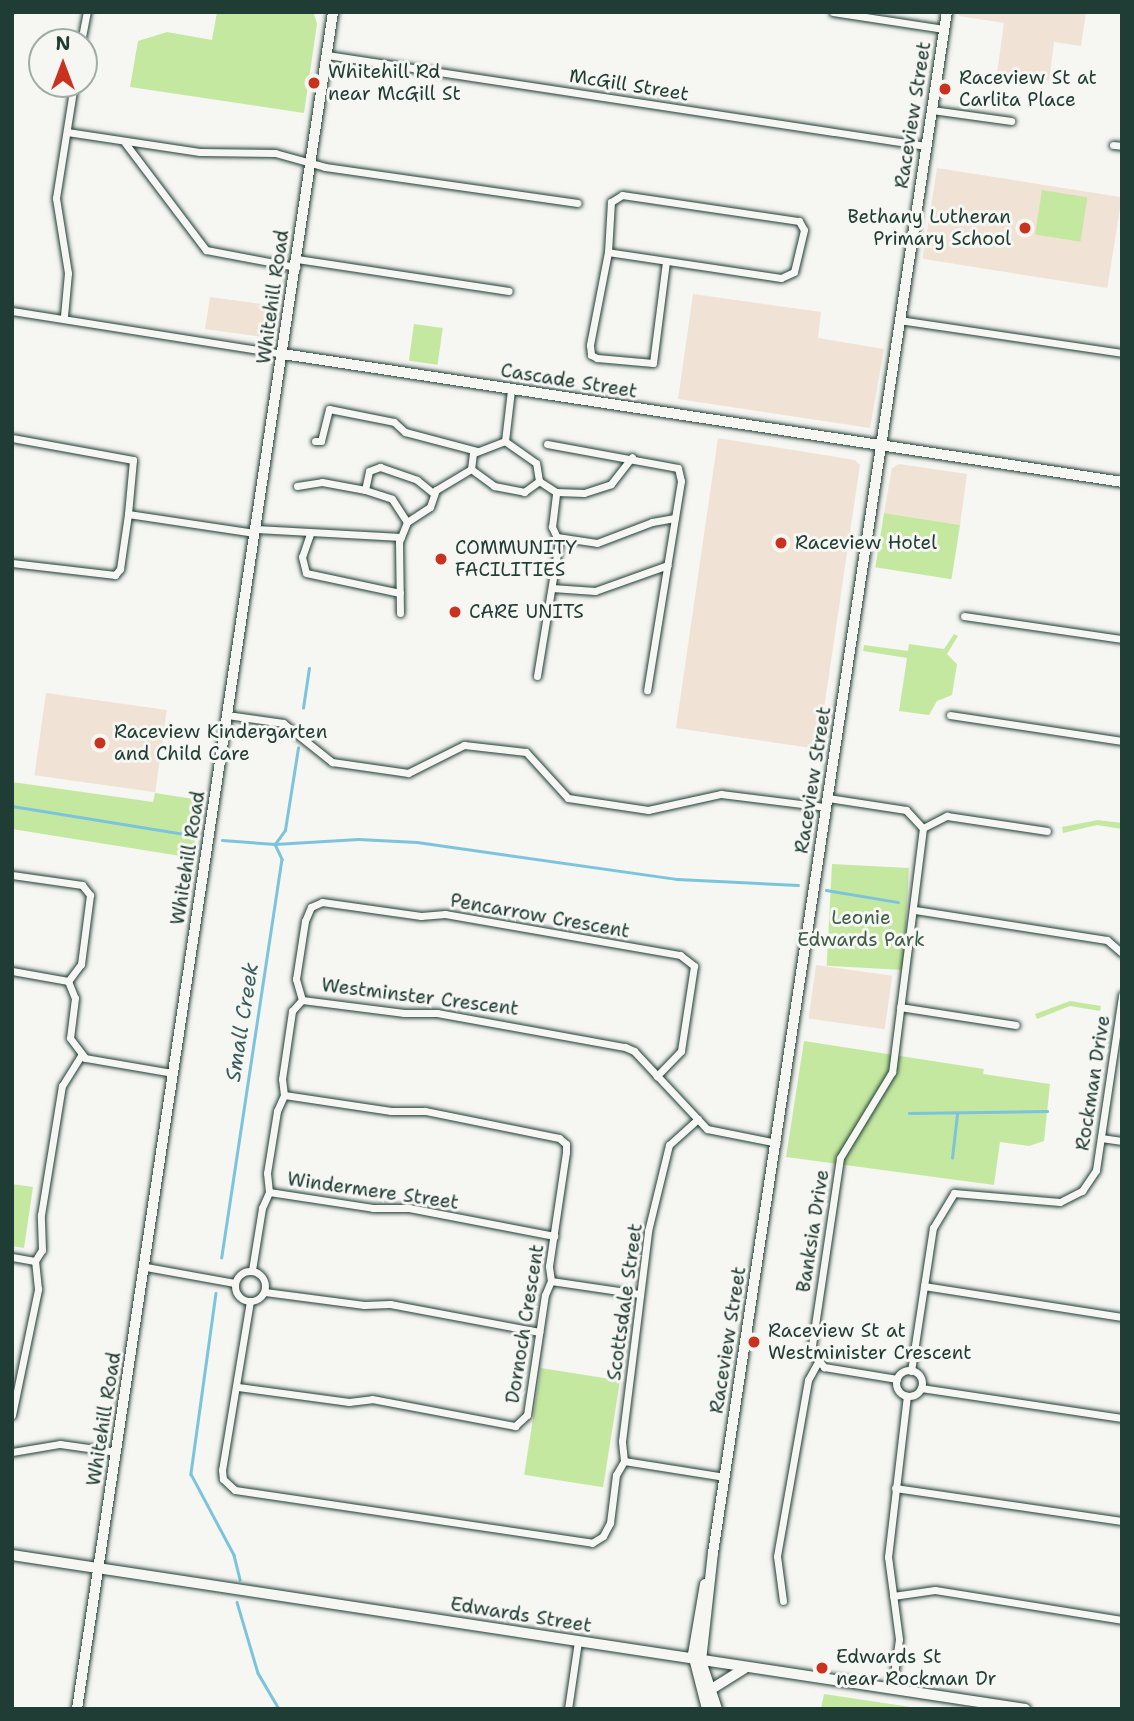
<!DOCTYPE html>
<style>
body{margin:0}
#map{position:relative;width:1134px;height:1721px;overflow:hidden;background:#f6f6f2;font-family:"Shantell Sans",sans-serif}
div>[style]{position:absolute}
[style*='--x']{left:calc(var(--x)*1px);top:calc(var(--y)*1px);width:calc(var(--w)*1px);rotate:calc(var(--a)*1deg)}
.built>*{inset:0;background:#f1e2d6;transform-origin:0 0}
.green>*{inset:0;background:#c5e8a1;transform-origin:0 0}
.stream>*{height:2.5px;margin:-1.25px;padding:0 1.25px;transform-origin:1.25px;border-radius:1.25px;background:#7cc4dc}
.roads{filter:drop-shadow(0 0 2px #1f3d34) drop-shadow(0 0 2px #1f3d34)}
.street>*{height:7px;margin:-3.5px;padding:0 3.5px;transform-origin:3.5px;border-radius:3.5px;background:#f6f6f2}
.street>.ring{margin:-3.5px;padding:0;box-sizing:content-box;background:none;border:7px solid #f6f6f2;border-radius:50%}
.secondary>*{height:10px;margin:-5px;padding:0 5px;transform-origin:5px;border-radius:5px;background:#f6f6f2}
.dots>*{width:19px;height:19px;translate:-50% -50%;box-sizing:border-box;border:4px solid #f6f6f2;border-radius:50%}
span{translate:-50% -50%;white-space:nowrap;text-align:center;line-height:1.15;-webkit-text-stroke:6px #f6f6f2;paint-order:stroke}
.poi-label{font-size:19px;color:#1f3d34}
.left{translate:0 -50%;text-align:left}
.right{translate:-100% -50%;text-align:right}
.street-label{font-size:19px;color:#1f3d34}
.park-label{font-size:19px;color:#405f4a}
.water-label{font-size:21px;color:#365f5e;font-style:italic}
.frame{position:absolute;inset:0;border:14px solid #1f3d34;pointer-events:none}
.north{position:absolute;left:28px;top:28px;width:70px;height:70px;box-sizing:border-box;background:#f6f6f2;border:2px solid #a0aca6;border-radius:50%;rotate:0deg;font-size:19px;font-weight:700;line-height:28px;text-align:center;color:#1f3d34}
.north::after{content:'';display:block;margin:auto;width:24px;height:32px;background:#c8321e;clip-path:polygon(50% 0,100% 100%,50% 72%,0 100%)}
</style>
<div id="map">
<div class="built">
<i style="clip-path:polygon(960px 12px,1086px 12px,1081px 46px,1054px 42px,1049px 81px,997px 73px,1004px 23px,959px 16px)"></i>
<i style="left:937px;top:168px;width:187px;height:92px;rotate:9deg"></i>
<i style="clip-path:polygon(693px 294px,821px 312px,818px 338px,884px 349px,870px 428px,678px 399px)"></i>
<i style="clip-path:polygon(210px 297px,275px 306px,271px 332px,264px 337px,205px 329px)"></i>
<i style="clip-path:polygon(718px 438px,855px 460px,860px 465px,818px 749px,676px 728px)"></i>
<i style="clip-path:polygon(899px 464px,967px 474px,960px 525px,884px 513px,892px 468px)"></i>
<i style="left:46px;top:693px;width:122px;height:83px;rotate:8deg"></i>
<i style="left:816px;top:965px;width:77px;height:54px;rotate:8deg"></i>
</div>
<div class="green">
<i style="clip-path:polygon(217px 12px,314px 14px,317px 24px,304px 113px,130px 87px,138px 41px,167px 32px,212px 40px)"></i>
<i style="left:1042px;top:190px;width:46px;height:45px;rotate:9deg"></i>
<i style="left:414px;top:324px;width:29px;height:37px;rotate:8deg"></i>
<i style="left:884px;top:513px;width:77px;height:55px;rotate:9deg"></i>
<i style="clip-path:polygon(954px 634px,958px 636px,947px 654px,957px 664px,952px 695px,937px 701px,929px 715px,899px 711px,907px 658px,863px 651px,864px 645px,908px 651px,909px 644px,944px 649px)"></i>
<i style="clip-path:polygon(12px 782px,153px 802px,155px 793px,200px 800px,193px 858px,12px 829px)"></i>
<i style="clip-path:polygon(1098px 820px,1122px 823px,1122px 829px,1097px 825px,1063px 833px,1062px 827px)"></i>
<i style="left:832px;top:864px;width:77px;height:102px;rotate:3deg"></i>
<i style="clip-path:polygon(1070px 1001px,1101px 1006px,1100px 1011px,1070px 1006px,1037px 1019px,1035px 1014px)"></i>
<i style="clip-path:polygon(804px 1041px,984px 1069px,983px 1074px,1050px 1084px,1044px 1141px,1029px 1146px,1000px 1142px,994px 1185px,786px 1157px)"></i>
<i style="clip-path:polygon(12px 1184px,33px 1187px,24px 1248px,12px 1246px)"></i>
<i style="left:541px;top:1368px;width:80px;height:108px;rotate:9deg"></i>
<i style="clip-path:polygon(824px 1694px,924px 1709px,821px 1709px)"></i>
</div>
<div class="stream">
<i style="--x:303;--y:708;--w:40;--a:-81.5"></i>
<i style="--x:12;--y:806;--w:182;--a:9.2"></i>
<i style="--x:222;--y:840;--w:53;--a:4.3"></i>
<i style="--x:275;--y:844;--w:17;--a:65"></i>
<i style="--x:282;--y:859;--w:403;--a:98.6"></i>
<i style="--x:275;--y:844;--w:83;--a:-3.4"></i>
<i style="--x:358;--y:839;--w:59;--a:2.9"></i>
<i style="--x:417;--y:842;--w:263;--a:8.1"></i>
<i style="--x:677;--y:879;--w:121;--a:2.8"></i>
<i style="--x:275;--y:844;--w:17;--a:-54"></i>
<i style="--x:285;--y:830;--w:83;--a:-81"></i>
<i style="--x:826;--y:890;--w:73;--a:9.5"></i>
<i style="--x:909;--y:1113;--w:138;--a:-0.8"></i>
<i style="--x:952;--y:1158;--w:44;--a:-83.5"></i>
<i style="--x:216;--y:1293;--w:183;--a:97.9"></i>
<i style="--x:191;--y:1474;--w:92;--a:62"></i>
<i style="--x:234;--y:1555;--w:25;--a:76"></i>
<i style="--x:237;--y:1602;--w:74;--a:73.5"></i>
<i style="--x:258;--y:1673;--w:42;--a:59.7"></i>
</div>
<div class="roads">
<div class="street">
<i style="--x:833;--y:12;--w:112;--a:8.7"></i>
<i style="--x:81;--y:42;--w:31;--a:-79"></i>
<i style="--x:327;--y:55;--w:606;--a:8.64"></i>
<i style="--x:932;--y:110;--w:80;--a:7.9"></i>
<i style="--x:67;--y:132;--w:134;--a:8.6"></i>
<i style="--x:200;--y:152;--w:75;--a:0.8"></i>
<i style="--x:275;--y:153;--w:52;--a:15.6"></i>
<i style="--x:325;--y:167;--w:255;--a:8.1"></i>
<i style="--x:125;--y:143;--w:134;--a:52.9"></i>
<i style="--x:206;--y:250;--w:92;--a:10.7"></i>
<i style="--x:1113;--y:145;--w:9;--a:6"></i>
<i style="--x:622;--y:195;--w:179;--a:8.4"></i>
<i style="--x:799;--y:221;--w:10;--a:61"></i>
<i style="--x:804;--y:230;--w:43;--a:103.4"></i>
<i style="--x:794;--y:272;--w:14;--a:155"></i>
<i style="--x:781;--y:278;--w:175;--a:-171.5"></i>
<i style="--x:608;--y:252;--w:50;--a:-86.6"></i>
<i style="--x:611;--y:202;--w:13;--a:-32"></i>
<i style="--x:608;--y:252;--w:95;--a:101"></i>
<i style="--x:590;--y:345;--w:10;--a:84"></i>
<i style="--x:591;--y:355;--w:7;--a:27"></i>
<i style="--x:597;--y:358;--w:56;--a:5.1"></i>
<i style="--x:653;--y:363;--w:102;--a:-82.7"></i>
<i style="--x:297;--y:259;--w:214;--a:8.6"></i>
<i style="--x:12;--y:311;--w:274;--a:9"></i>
<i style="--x:64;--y:316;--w:43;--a:-84.7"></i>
<i style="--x:68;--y:273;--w:76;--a:-99.1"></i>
<i style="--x:56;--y:198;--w:115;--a:-81"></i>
<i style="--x:899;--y:320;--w:225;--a:8.4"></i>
<i style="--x:12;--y:438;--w:123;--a:10.3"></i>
<i style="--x:133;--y:460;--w:54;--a:95.3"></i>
<i style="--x:315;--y:441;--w:6;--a:0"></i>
<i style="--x:321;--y:441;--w:33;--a:-76"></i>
<i style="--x:329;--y:409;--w:66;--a:11.3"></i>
<i style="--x:394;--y:422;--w:15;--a:42"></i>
<i style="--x:405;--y:432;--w:74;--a:14.8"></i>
<i style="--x:505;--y:441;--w:34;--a:159"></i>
<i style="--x:473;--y:453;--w:16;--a:97"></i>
<i style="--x:471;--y:469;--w:29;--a:36"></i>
<i style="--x:494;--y:486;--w:31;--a:11"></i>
<i style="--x:524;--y:492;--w:19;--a:-36"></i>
<i style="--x:539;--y:481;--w:18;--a:-99"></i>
<i style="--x:536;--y:463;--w:38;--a:-145"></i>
<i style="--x:505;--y:441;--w:51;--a:-83.3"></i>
<i style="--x:547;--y:444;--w:133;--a:10.4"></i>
<i style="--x:678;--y:468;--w:13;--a:77"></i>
<i style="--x:681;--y:481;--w:212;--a:99.2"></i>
<i style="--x:297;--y:486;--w:25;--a:-9"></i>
<i style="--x:322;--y:482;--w:44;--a:10.5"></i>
<i style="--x:365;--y:490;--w:28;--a:18"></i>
<i style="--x:392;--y:499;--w:27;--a:57"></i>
<i style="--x:365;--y:490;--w:19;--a:-78"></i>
<i style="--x:369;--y:471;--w:12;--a:-20"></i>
<i style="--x:380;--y:467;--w:39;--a:19"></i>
<i style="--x:417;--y:480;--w:22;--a:39"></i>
<i style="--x:556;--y:492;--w:28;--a:2"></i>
<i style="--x:584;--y:493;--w:28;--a:-18"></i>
<i style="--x:611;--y:484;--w:34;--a:-52"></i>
<i style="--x:256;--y:529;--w:145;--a:3.2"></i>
<i style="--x:310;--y:534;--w:24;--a:109"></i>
<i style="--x:302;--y:557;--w:16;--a:76"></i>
<i style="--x:306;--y:573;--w:96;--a:12"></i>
<i style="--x:557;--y:537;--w:40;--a:8.5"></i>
<i style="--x:597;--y:543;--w:59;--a:-20.9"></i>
<i style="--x:652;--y:522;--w:23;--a:-10"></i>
<i style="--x:12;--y:563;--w:104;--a:6.6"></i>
<i style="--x:115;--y:575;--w:8;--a:-50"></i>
<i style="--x:120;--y:569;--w:56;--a:-81.7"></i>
<i style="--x:128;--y:514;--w:128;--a:8.5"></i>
<i style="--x:552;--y:588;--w:43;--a:4"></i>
<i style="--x:595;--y:591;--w:77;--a:-19.6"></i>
<i style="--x:400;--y:613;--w:71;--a:-90.8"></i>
<i style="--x:399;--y:542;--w:22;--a:-68"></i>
<i style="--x:407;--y:522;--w:27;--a:-33"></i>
<i style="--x:430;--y:507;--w:18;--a:-71"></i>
<i style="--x:436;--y:490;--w:41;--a:-31"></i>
<i style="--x:964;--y:616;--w:160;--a:8.3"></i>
<i style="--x:537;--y:676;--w:136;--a:-80.7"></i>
<i style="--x:559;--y:542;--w:17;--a:-115"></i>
<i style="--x:552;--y:527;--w:35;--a:-83"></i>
<i style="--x:556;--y:492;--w:20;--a:-147"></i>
<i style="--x:227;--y:715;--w:57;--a:8.1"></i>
<i style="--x:283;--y:723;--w:63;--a:38.5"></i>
<i style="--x:332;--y:762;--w:77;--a:8.2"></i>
<i style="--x:408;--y:773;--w:63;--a:-26.6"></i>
<i style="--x:464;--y:745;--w:62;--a:6.4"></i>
<i style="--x:526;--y:752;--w:62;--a:47.6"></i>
<i style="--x:568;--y:798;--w:81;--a:8.5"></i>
<i style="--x:648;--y:810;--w:75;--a:-12.4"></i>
<i style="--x:721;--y:794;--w:106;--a:7.1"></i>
<i style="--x:950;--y:715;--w:174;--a:8.6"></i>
<i style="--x:828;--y:798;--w:79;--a:8.7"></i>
<i style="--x:906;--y:810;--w:25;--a:47"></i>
<i style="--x:923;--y:828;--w:246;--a:97.2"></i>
<i style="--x:892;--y:1072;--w:100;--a:121.2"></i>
<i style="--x:840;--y:1158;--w:195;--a:98.5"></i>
<i style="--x:811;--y:1351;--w:21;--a:51"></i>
<i style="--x:824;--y:1367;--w:74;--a:9.3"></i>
<i style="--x:923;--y:828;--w:27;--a:-27"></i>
<i style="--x:947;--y:816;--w:101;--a:8.5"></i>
<i style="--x:12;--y:875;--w:71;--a:8.1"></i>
<i style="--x:82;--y:885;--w:13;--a:51"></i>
<i style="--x:90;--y:895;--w:70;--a:97.4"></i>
<i style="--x:81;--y:964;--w:21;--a:127"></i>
<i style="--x:915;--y:910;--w:194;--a:8.9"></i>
<i style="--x:1107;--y:940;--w:20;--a:41"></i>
<i style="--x:12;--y:971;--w:57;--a:10.1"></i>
<i style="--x:68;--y:981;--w:18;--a:68"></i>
<i style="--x:75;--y:998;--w:40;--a:97.1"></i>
<i style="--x:70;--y:1038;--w:25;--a:53"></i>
<i style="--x:85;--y:1058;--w:89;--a:9.7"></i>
<i style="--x:302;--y:1000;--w:22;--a:-106"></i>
<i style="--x:296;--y:979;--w:59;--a:-81.2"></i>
<i style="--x:305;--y:921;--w:15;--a:-67"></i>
<i style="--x:311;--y:907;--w:12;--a:-24"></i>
<i style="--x:322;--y:902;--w:100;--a:8"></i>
<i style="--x:421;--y:916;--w:24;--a:-5"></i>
<i style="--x:445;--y:914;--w:239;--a:9.9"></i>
<i style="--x:680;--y:955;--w:18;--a:38"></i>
<i style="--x:694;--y:966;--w:86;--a:98.7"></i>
<i style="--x:681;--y:1051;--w:35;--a:134"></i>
<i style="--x:900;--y:1007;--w:117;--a:8.8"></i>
<i style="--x:1101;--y:1138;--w:21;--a:8"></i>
<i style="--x:269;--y:1192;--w:105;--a:8.7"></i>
<i style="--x:373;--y:1208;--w:36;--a:0"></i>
<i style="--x:409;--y:1208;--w:148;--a:10.9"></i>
<i style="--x:12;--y:1257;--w:23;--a:10"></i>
<i style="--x:146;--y:1267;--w:90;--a:10.2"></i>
<i style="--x:252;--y:1270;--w:63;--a:-80.8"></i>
<i style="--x:262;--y:1208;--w:17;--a:-66"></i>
<i style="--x:269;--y:1192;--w:19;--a:-96"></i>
<i style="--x:267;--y:1173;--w:63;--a:-80.8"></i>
<i style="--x:277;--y:1111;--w:17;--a:-66"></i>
<i style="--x:284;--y:1095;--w:16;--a:-97"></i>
<i style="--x:282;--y:1079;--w:69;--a:-81.6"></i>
<i style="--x:292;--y:1011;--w:15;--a:-48"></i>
<i style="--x:302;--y:1000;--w:103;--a:7.3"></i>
<i style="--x:404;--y:1013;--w:33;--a:0"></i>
<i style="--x:437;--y:1013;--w:191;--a:10.3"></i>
<i style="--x:625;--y:1047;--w:10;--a:24"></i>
<i style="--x:634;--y:1051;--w:107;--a:46.9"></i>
<i style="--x:707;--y:1129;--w:71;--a:11.3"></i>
<i class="ring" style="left:235px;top:1271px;width:23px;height:23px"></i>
<i style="--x:551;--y:1281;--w:89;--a:8.4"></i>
<i style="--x:924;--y:1286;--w:200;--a:8.9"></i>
<i style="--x:265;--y:1292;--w:100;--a:7.5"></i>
<i style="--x:364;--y:1305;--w:26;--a:-2"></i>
<i style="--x:390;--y:1304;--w:152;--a:10.6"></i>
<i style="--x:250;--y:1301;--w:171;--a:99.4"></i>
<i style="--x:222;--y:1470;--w:9;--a:84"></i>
<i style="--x:223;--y:1479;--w:16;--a:43"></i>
<i style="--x:235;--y:1490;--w:361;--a:8.4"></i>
<i style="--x:592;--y:1543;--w:13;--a:-32"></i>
<i style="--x:603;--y:1536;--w:15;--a:-62"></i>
<i style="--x:610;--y:1523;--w:48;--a:-82.9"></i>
<i style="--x:616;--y:1475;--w:16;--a:-60"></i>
<i style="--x:624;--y:1461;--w:102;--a:9"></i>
<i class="ring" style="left:896px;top:1370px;width:19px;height:19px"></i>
<i style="--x:911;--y:1371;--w:145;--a:-81.3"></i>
<i style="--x:933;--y:1228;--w:41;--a:-59"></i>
<i style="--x:954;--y:1193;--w:106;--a:4.9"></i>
<i style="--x:1060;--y:1202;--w:25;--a:-27"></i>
<i style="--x:1082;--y:1191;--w:25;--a:-56"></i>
<i style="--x:1096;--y:1170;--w:177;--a:-81.5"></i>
<i style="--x:238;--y:1387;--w:112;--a:7.7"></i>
<i style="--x:349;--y:1402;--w:23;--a:-7"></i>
<i style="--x:372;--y:1399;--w:146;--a:10.7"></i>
<i style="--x:515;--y:1426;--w:16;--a:-43"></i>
<i style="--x:527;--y:1415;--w:121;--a:-81.5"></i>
<i style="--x:545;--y:1295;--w:15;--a:-67"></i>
<i style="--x:551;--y:1281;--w:15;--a:-98"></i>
<i style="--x:549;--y:1266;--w:115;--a:-81.5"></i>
<i style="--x:566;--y:1152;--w:8;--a:-90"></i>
<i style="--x:566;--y:1144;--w:9;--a:-139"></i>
<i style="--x:559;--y:1138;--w:137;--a:-168.6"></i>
<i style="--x:425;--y:1111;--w:34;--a:180"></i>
<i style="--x:391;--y:1111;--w:108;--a:-171.5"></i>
<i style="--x:921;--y:1388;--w:203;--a:8.5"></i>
<i style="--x:12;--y:1415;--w:129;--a:-78.3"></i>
<i style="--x:38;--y:1289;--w:28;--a:-96"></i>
<i style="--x:35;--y:1261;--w:13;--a:-58"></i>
<i style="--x:42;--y:1250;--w:35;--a:-92"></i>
<i style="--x:41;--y:1215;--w:131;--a:-80.8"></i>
<i style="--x:62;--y:1086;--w:36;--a:-58"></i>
<i style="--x:12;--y:1452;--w:49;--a:-9.5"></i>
<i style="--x:60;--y:1444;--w:57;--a:8.1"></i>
<i style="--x:624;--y:1461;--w:20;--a:-96"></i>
<i style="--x:622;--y:1441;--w:212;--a:-82.9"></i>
<i style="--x:648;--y:1231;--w:89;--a:-76.3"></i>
<i style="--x:669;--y:1145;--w:39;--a:-42"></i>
<i style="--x:895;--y:1488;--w:229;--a:8.3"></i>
<i style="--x:893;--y:1596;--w:42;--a:-8.1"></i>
<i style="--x:935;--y:1590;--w:189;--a:9.1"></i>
<i style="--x:783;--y:1601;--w:45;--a:-97.6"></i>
<i style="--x:777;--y:1556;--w:179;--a:-80"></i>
<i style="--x:808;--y:1380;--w:18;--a:-61"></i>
<i style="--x:892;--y:1689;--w:50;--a:-82"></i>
<i style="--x:899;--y:1639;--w:83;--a:-97.6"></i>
<i style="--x:888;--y:1557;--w:162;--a:-83.3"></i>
<i style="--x:568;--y:1709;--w:69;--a:-81.6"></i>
</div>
<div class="secondary">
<i style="--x:283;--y:354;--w:849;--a:8.67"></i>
<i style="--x:12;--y:1555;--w:1025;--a:8.64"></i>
<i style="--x:705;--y:1584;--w:71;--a:99.7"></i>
<i style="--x:693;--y:1654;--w:57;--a:75.7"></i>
<i style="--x:710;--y:1690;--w:40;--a:-32"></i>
<i style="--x:77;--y:1709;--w:1716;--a:-81.42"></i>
<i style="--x:717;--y:1709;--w:51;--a:-108.4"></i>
<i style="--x:701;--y:1661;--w:109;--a:-83.7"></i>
<i style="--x:713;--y:1553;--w:1559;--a:-81.37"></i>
</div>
</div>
<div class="dots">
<i style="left:314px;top:83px;background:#c8321e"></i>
<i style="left:945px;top:89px;background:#c8321e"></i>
<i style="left:1025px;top:228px;background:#c8321e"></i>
<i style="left:781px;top:543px;background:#c8321e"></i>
<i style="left:441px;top:559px;background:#c8321e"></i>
<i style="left:455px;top:612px;background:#c8321e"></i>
<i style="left:100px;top:743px;background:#c8321e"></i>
<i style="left:754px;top:1342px;background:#c8321e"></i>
<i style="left:822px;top:1668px;background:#c8321e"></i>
</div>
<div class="poi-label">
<span class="left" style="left:328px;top:83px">Whitehill Rd<br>near McGill St</span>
<span class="left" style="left:959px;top:89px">Raceview St at<br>Carlita Place</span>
<span class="right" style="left:1011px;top:228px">Bethany Lutheran<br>Primary School</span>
<span class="left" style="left:795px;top:543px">Raceview Hotel</span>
<span class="left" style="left:455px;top:559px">COMMUNITY<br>FACILITIES</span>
<span class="left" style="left:469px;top:612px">CARE UNITS</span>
<span class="left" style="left:114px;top:743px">Raceview Kindergarten<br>and Child Care</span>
<span class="left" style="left:768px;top:1342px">Raceview St at<br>Westminister Crescent</span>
<span class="left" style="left:836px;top:1668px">Edwards St<br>near Rockman Dr</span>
</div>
<div class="street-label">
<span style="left:629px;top:85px;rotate:9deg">McGill Street</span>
<span style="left:913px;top:115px;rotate:-81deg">Raceview Street</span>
<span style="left:273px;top:297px;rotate:-82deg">Whitehill Road</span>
<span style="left:569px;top:381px;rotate:9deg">Cascade Street</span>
<span style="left:813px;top:780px;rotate:-81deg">Raceview Street</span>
<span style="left:188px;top:858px;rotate:-81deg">Whitehill Road</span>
<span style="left:540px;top:916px;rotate:10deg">Pencarrow Crescent</span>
<span style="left:420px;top:997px;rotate:7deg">Westminster Crescent</span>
<span style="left:1093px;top:1083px;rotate:-81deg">Rockman Drive</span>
<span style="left:373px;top:1191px;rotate:8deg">Windermere Street</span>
<span style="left:813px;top:1231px;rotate:-81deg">Banksia Drive</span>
<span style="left:625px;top:1302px;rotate:-82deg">Scottsdale Street</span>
<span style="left:525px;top:1324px;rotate:-81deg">Dornoch Crescent</span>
<span style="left:728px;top:1340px;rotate:-81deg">Raceview Street</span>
<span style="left:104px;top:1419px;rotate:-81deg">Whitehill Road</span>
<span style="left:521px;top:1615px;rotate:9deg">Edwards Street</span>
</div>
<div class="park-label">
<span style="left:861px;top:929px">Leonie<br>Edwards Park</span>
</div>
<div class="water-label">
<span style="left:242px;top:1022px;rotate:-81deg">Small Creek</span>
</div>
<div class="frame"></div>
<div class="north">N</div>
</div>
